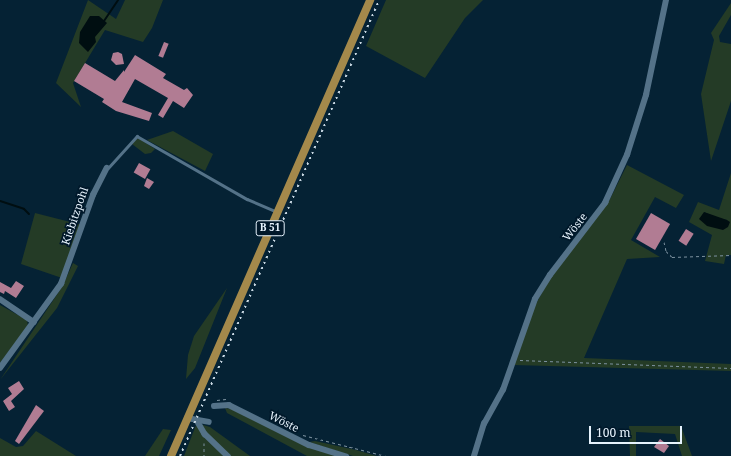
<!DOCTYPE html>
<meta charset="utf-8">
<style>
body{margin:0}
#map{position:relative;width:731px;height:456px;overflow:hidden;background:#052234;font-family:"Noto Serif",serif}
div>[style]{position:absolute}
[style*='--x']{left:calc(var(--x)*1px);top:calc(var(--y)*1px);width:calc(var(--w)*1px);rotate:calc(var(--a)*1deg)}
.green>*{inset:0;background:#243b26}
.water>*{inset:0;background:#000e11}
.stream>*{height:2px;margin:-1px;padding:0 1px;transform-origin:1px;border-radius:1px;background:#000e11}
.building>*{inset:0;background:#b17c93;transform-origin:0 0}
.path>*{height:1px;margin-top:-0.5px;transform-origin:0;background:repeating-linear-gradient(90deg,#7c919f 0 3px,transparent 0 6px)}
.service>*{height:2.5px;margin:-1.25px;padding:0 1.25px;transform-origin:1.25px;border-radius:1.25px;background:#547288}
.minor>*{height:5.5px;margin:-2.75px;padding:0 2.75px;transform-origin:2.75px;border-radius:2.75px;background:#547288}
.primary>*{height:8px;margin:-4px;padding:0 4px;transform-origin:4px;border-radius:4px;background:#a4894b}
.rail>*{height:2px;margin-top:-1px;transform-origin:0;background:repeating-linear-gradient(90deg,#c9d8e3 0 2px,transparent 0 6px)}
span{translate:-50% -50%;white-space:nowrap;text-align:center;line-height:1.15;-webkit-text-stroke:3.5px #00182a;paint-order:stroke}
.shield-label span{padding:1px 3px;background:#00182a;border:1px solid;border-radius:3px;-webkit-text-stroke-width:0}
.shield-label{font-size:10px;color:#e6f3fd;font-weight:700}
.street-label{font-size:11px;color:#e6f3fd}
.scale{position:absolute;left:589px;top:426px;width:93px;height:18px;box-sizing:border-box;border:2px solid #e6f3fd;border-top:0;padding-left:5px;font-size:12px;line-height:14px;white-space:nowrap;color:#e6f3fd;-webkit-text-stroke:3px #00182a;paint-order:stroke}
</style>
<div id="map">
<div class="green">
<i style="clip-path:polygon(88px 0,116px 19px,125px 0,163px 0,152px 28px,143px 42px,105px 30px,73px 83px,81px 107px,56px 83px)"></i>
<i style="clip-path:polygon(386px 0,483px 0,465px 18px,425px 78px,366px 46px)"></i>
<i style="clip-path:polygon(731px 3px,731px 15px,719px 36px,720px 42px,731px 44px,731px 101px,711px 161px,701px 94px,714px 40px,711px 33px)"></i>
<i style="clip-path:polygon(173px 131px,213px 154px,205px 171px,147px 140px)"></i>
<i style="clip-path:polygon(138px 138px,155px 149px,151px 153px,145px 154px,132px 144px)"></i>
<i style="clip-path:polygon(627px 165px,684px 195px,676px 208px,655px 197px,631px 240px,660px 257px,627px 259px,584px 358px,731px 364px,731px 371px,513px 365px,534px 307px,551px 277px,609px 201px)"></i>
<i style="clip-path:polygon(evenodd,731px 173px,731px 255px,726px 255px,724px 264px,705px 261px,712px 235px,689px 222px,698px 202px,719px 210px,731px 173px,704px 212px,718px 218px,727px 220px,713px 227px,704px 212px)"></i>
<i style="clip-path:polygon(35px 213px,82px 225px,62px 278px,21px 264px)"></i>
<i style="clip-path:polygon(73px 263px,78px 266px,57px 308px,0 380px,62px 287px)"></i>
<i style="clip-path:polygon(227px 288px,195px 368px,186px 379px,188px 355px,194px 336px)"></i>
<i style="clip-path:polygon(0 305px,27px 320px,28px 326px,0 363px)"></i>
<i style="clip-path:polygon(225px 408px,233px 409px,337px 456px,307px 456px,227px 413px)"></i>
<i style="clip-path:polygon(200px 424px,210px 427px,250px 456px,184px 456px,196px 425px)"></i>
<i style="clip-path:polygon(629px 426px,681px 426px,692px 456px,682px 456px,675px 434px,636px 432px,636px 456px,630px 456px)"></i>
<i style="clip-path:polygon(163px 429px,171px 430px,159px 456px,145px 456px)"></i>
<i style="clip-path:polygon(36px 431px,76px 456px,0 456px,0 438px,16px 447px,23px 446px)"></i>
<i style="clip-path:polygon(315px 441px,356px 450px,377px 456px,353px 456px,309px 442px)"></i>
</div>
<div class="water">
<i style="clip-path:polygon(90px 16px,99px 16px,107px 23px,95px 37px,96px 42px,88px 52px,79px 43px,80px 32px)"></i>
<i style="clip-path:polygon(704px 212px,727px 220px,730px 222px,728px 227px,723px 230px,707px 226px,699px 219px)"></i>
</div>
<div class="stream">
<i style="--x:104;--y:21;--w:25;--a:-56"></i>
<i style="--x:0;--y:201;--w:25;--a:18"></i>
<i style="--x:24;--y:209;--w:7;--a:45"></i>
</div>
<div class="building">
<i style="left:164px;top:42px;width:5px;height:15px;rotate:22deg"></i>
<i style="clip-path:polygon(118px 52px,122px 54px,124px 64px,116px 65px,111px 60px,113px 53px)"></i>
<i style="clip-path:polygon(135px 55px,166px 74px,163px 78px,184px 90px,187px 88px,193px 95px,184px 108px,173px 101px,163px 118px,158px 115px,168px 98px,135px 79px,122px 102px,152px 113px,149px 121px,116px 111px,102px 102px,104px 99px,74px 81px,85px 63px,115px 81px,124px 70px,124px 72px)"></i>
<i style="left:139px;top:163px;width:13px;height:11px;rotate:29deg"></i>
<i style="clip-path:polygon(147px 178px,154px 182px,149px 189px,144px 186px)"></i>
<i style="left:651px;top:213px;width:22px;height:30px;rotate:30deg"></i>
<i style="left:686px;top:229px;width:9px;height:14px;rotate:32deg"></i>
<i style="clip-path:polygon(16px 281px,24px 286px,16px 298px,5px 291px,4px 294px,0 292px,0 282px,11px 288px)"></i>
<i style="clip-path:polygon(19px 381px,24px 389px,11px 401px,15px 407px,9px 411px,3px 401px,12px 394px,8px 388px)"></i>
<i style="clip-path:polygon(36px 405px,44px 411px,19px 444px,15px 441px)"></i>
<i style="clip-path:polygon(660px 439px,669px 446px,664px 453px,654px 447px)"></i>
</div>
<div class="path">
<i style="--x:664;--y:242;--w:9;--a:77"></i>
<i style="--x:666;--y:251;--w:8;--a:45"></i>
<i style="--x:672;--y:257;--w:59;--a:-1.9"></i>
<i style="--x:520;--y:360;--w:211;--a:2.2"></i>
<i style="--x:217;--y:400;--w:9;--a:-6"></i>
<i style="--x:303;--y:435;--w:86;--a:14.2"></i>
<i style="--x:204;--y:443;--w:13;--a:90"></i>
</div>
<div class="service">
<i style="--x:108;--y:168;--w:43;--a:-47.8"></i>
<i style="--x:137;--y:136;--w:127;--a:29.8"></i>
<i style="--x:247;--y:199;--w:33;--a:23"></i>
</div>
<div class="minor">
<i style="--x:0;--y:299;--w:41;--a:34.1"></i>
<i style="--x:0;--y:368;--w:104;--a:-54"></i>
<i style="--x:61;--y:284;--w:95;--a:-70.2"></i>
<i style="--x:93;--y:195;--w:30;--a:-63"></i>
<i style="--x:214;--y:406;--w:15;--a:-4"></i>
<i style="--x:229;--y:405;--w:89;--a:26.6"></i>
<i style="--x:309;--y:445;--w:39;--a:17"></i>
<i style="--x:187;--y:418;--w:22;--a:10"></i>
<i style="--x:198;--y:422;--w:14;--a:60"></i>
<i style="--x:205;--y:434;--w:32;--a:44"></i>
<i style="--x:474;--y:456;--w:34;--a:-73"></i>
<i style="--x:484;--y:424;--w:39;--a:-61"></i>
<i style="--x:503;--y:390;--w:96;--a:-70.6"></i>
<i style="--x:535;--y:299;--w:28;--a:-58"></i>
<i style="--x:550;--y:275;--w:91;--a:-52.6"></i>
<i style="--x:605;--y:203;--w:53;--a:-65.4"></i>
<i style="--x:627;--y:155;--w:63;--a:-72.4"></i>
<i style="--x:646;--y:95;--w:97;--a:-78.1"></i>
</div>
<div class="primary">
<i style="--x:171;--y:456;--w:498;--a:-66.4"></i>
</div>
<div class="rail">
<i style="--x:180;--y:456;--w:498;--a:-66.4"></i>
</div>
<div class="shield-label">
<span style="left:270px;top:228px">B 51</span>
</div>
<div class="street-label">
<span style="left:75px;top:216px;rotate:-71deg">Kiebitzpohl</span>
<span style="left:575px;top:227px;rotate:-52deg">Wöste</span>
<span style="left:284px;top:422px;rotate:27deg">Wöste</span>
</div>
<div class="scale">100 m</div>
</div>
